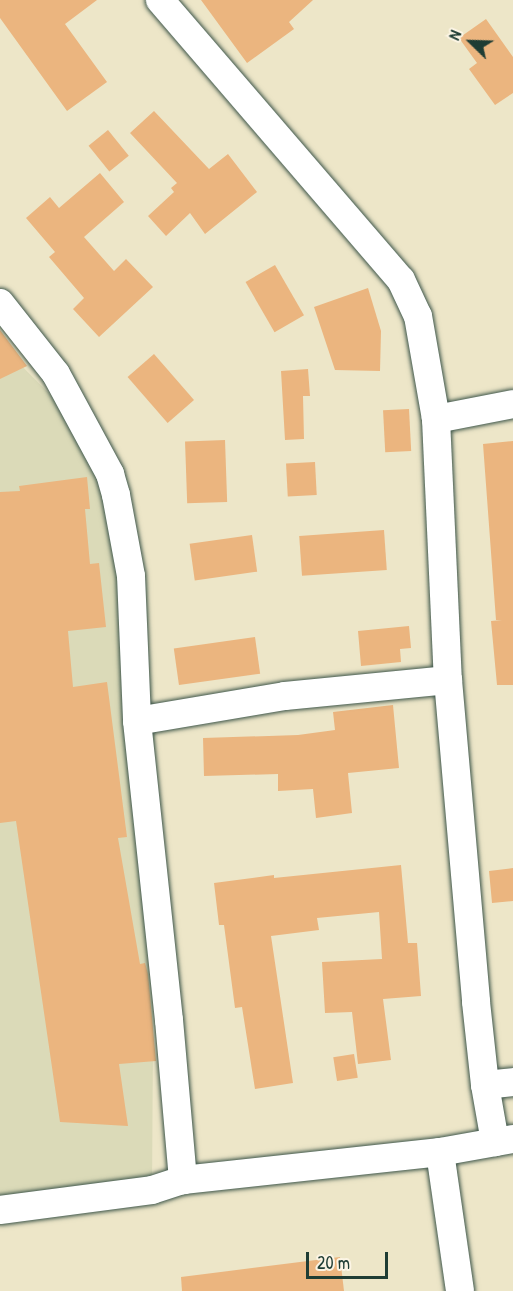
<!DOCTYPE html>
<style>
body{margin:0}
#map{position:relative;width:513px;height:1291px;overflow:hidden;background:#ede6c8;font-family:"Patrick Hand",sans-serif}
div>[style]{position:absolute}
[style*='--x']{left:calc(var(--x)*1px);top:calc(var(--y)*1px);width:calc(var(--w)*1px);rotate:calc(var(--a)*1deg)}
.built>*{inset:0;background:#dbdab8}
.building>*{inset:0;background:#ebb57f;transform-origin:0 0}
.roads{filter:drop-shadow(0 0 2px #3e564a) drop-shadow(0 0 2px #3e564a)}
.minor>*{height:28px;margin:-14px;padding:0 14px;transform-origin:14px;border-radius:14px;background:#fff}
span{translate:-50% -50%;white-space:nowrap;text-align:center;line-height:1.15;-webkit-text-stroke:4.5px #fcf5e5;paint-order:stroke}
.north{position:absolute;left:441px;top:12px;width:60px;height:60px;-webkit-text-stroke:4px #fcf5e5;paint-order:stroke;rotate:293deg;font-size:16px;font-weight:700;line-height:24px;text-align:center;color:#1f3d34}
.north::after{content:'';display:block;margin:auto;width:21px;height:27px;background:#1f3d34;clip-path:polygon(50% 0,100% 100%,50% 72%,0 100%)}
.scale{position:absolute;left:306px;top:1252px;width:82px;height:27px;box-sizing:border-box;border:3px solid #1f3d34;border-top:0;padding-left:8px;font-size:18px;line-height:21px;white-space:nowrap;color:#1f3d34;-webkit-text-stroke:4px #fcf5e5;paint-order:stroke}
</style>
<div id="map">
<div class="built">
<i style="clip-path:polygon(0 344px,95px 440px,155px 733px,152px 1190px,0 1212px)"></i>
</div>
<div class="building">
<i style="clip-path:polygon(0 0,97px 0,65px 24px,107px 82px,67px 111px,0 18px)"></i>
<i style="clip-path:polygon(201px 0,313px 0,289px 22px,294px 29px,247px 63px)"></i>
<i style="clip-path:polygon(486px 19px,513px 57px,513px 93px,495px 105px,469px 69px,477px 63px,459px 38px)"></i>
<i style="clip-path:polygon(154px 111px,209px 169px,228px 154px,257px 192px,205px 234px,190px 213px,166px 236px,148px 216px,174px 192px,171px 188px,177px 183px,130px 133px)"></i>
<i style="left:108px;top:130px;width:33px;height:25px;rotate:51deg"></i>
<i style="clip-path:polygon(100px 173px,124px 202px,84px 237px,114px 271px,126px 259px,153px 287px,99px 337px,73px 309px,84px 298px,49px 257px,55px 252px,26px 218px,50px 197px,59px 208px)"></i>
<i style="left:275px;top:265px;width:58px;height:34px;rotate:60deg"></i>
<i style="clip-path:polygon(368px 288px,381px 331px,380px 371px,335px 370px,314px 307px)"></i>
<i style="clip-path:polygon(0 330px,27px 366px,0 379px)"></i>
<i style="left:154px;top:354px;width:61px;height:35px;rotate:49deg"></i>
<i style="clip-path:polygon(308px 369px,310px 396px,303px 396px,304px 439px,285px 440px,281px 371px)"></i>
<i style="left:409px;top:409px;width:42px;height:26px;rotate:87deg"></i>
<i style="left:225px;top:440px;width:62px;height:40px;rotate:88deg"></i>
<i style="clip-path:polygon(513px 441px,513px 685px,497px 685px,491px 621px,502px 620px,496px 620px,483px 444px)"></i>
<i style="left:315px;top:462px;width:33px;height:29px;rotate:87deg"></i>
<i style="clip-path:polygon(87px 477px,90px 509px,85px 509px,90px 564px,99px 563px,106px 627px,68px 631px,73px 687px,107px 682px,127px 837px,118px 838px,140px 964px,145px 963px,148px 974px,156px 1061px,119px 1064px,128px 1126px,60px 1122px,16px 821px,0 823px,0 492px,20px 491px,19px 486px)"></i>
<i style="left:384px;top:530px;width:40px;height:85px;rotate:86deg"></i>
<i style="left:252px;top:535px;width:37px;height:63px;rotate:82deg"></i>
<i style="clip-path:polygon(409px 626px,411px 648px,400px 649px,401px 662px,361px 666px,358px 631px)"></i>
<i style="left:255px;top:637px;width:37px;height:82px;rotate:82deg"></i>
<i style="clip-path:polygon(393px 705px,399px 768px,348px 773px,352px 813px,316px 818px,313px 789px,278px 791px,278px 774px,204px 776px,203px 738px,298px 735px,335px 730px,333px 712px)"></i>
<i style="clip-path:polygon(401px 865px,408px 943px,417px 943px,421px 996px,383px 999px,391px 1060px,358px 1064px,352px 1012px,325px 1013px,322px 962px,382px 959px,379px 912px,317px 918px,319px 930px,271px 936px,293px 1083px,255px 1089px,242px 1007px,235px 1008px,224px 925px,219px 925px,214px 883px,274px 875px,274px 878px)"></i>
<i style="clip-path:polygon(513px 868px,513px 901px,492px 903px,489px 871px)"></i>
<i style="left:354px;top:1054px;width:24px;height:21px;rotate:81deg"></i>
<i style="clip-path:polygon(340px 1257px,344px 1291px,182px 1291px,181px 1277px)"></i>
</div>
<div class="roads">
<div class="minor">
<i style="--x:160;--y:0;--w:369;--a:49.3"></i>
<i style="--x:401;--y:280;--w:40;--a:65"></i>
<i style="--x:418;--y:316;--w:105;--a:80.1"></i>
<i style="--x:436;--y:419;--w:261;--a:87.4"></i>
<i style="--x:448;--y:680;--w:323;--a:85"></i>
<i style="--x:476;--y:1002;--w:83;--a:83.8"></i>
<i style="--x:485;--y:1085;--w:58;--a:80"></i>
<i style="--x:0;--y:303;--w:90;--a:51.7"></i>
<i style="--x:56;--y:374;--w:114;--a:61.6"></i>
<i style="--x:110;--y:474;--w:22;--a:74"></i>
<i style="--x:116;--y:495;--w:82;--a:79.5"></i>
<i style="--x:131;--y:576;--w:145;--a:87.6"></i>
<i style="--x:137;--y:721;--w:301;--a:83.9"></i>
<i style="--x:169;--y:1020;--w:161;--a:85"></i>
<i style="--x:436;--y:419;--w:78;--a:-11"></i>
<i style="--x:137;--y:721;--w:150;--a:-9.6"></i>
<i style="--x:285;--y:696;--w:164;--a:-5.6"></i>
<i style="--x:485;--y:1085;--w:28;--a:-6"></i>
<i style="--x:440;--y:1152;--w:140;--a:81.8"></i>
<i style="--x:0;--y:1210;--w:153;--a:-7.5"></i>
<i style="--x:152;--y:1190;--w:33;--a:-18"></i>
<i style="--x:183;--y:1180;--w:259;--a:-6.2"></i>
<i style="--x:440;--y:1152;--w:74;--a:-10.1"></i>
</div>
</div>
<div class="north">N</div>
<div class="scale">20 m</div>
</div>
